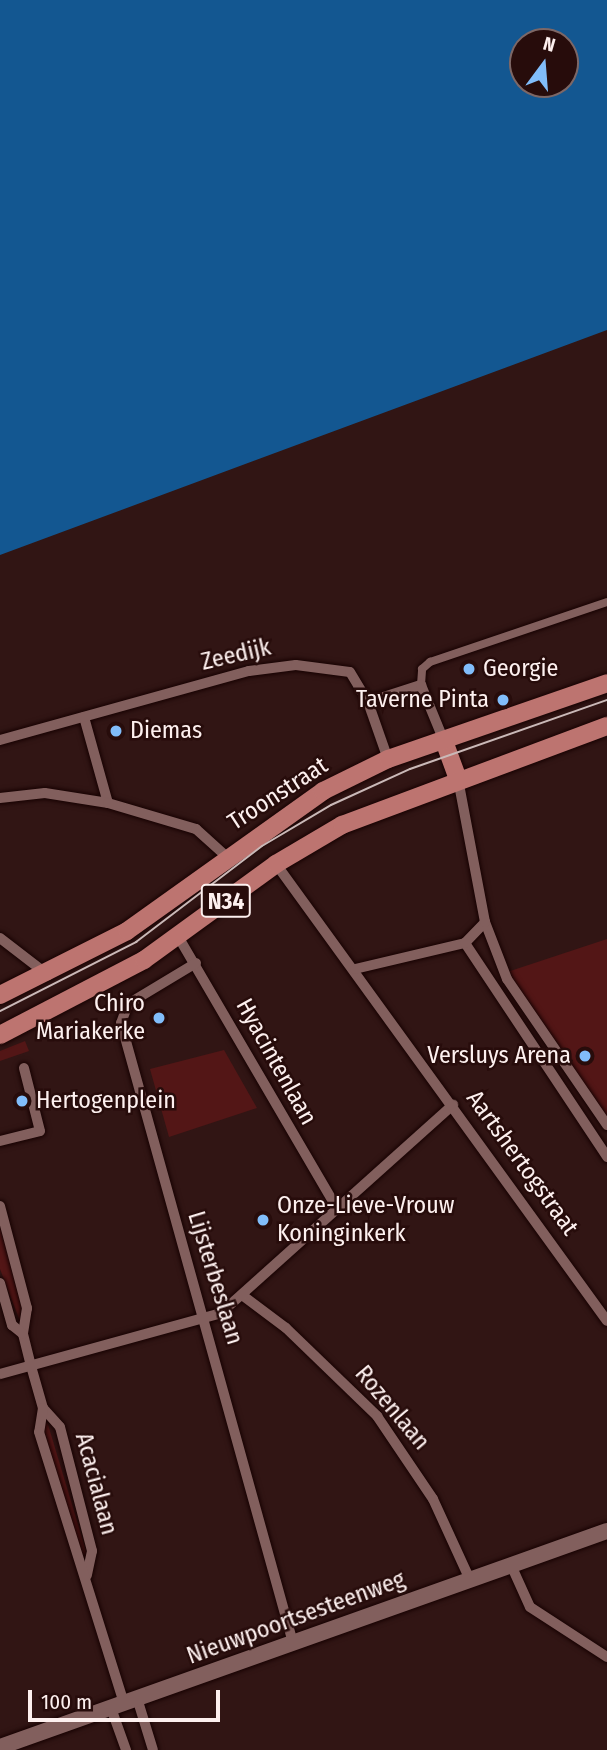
<!DOCTYPE html>
<style>
body{margin:0}
#map{position:relative;width:607px;height:1750px;overflow:hidden;background:#311514;font-family:"Fira Sans Condensed",sans-serif}
div>[style]{position:absolute}
[style*='--x']{left:calc(var(--x)*1px);top:calc(var(--y)*1px);width:calc(var(--w)*1px);rotate:calc(var(--a)*1deg)}
.green>*{inset:0;background:#531616}
.water>*{inset:0;background:#135791}
.roads{filter:drop-shadow(0 0 2px #170202) drop-shadow(0 0 2px #170202)}
.pedestrian>*{height:8px;margin:-4px;padding:0 4px;transform-origin:4px;border-radius:4px;background:#825f5d}
.minor>*{height:10px;margin:-5px;padding:0 5px;transform-origin:5px;border-radius:5px;background:#825f5d}
.secondary>*{height:16px;margin:-8px;padding:0 8px;transform-origin:8px;border-radius:8px;background:#825f5d}
.primary>*{height:18px;margin:-9px;padding:0 9px;transform-origin:9px;border-radius:9px;background:#bd7470}
.tram>*{height:2px;margin:-1px;padding:0 1px;transform-origin:1px;border-radius:1px;background:#cab9b8}
.dots>*{width:19px;height:19px;translate:-50% -50%;box-sizing:border-box;border:4px solid #270c0b;border-radius:50%}
span{translate:-50% -50%;white-space:nowrap;text-align:center;line-height:1.15;-webkit-text-stroke:5px #270c0b;paint-order:stroke}
.shield-label span{padding:2px 5px;background:#270c0b;border:2px solid;border-radius:5px;-webkit-text-stroke-width:0}
.shield-label{font-size:23px;color:#fdf0ef;font-weight:700}
.street-label{font-size:24px;color:#fdf0ef}
.poi-label{font-size:24px;color:#fdf0ef}
.left{translate:0 -50%;text-align:left}
.right{translate:-100% -50%;text-align:right}
.north{position:absolute;left:509px;top:28px;width:70px;height:70px;box-sizing:border-box;background:#270c0b;border:2px solid #7d6766;border-radius:50%;rotate:16deg;font-size:19px;font-weight:700;line-height:28px;text-align:center;color:#fdf0ef}
.north::after{content:'';display:block;margin:auto;width:24px;height:32px;background:#81bdfa;clip-path:polygon(50% 0,100% 100%,50% 72%,0 100%)}
.scale{position:absolute;left:28px;top:1690px;width:192px;height:32px;box-sizing:border-box;border:4px solid #fdf0ef;border-top:0;padding-left:9px;font-size:21px;line-height:24px;white-space:nowrap;color:#fdf0ef;-webkit-text-stroke:5px #270c0b;paint-order:stroke}
</style>
<div id="map">
<div class="green">
<i style="clip-path:polygon(607px 939px,607px 1119px,507px 972px)"></i>
<i style="clip-path:polygon(25px 1041px,29px 1051px,0 1061px,0 1051px)"></i>
<i style="clip-path:polygon(224px 1050px,257px 1108px,169px 1137px,150px 1069px)"></i>
<i style="clip-path:polygon(0 1226px,21px 1306px,20px 1321px,0 1269px)"></i>
<i style="clip-path:polygon(46px 1418px,87px 1554px,85px 1565px,44px 1430px)"></i>
</div>
<div class="water">
<i style="clip-path:polygon(evenodd,0 0,607px 0,607px 330px,0 555px,0 0,523px 42px,565px 42px,565px 84px,523px 84px,523px 42px)"></i>
</div>
<div class="roads">
<div class="pedestrian">
<i style="--x:421;--y:685;--w:16;--a:-86"></i>
<i style="--x:422;--y:669;--w:11;--a:-41"></i>
<i style="--x:430;--y:662;--w:187;--a:-18.7"></i>
</div>
<div class="minor">
<i style="--x:368;--y:702;--w:60;--a:70.7"></i>
<i style="--x:84;--y:717;--w:89;--a:74.4"></i>
<i style="--x:0;--y:740;--w:258;--a:-15.5"></i>
<i style="--x:249;--y:671;--w:47;--a:-7.3"></i>
<i style="--x:296;--y:665;--w:54;--a:7.4"></i>
<i style="--x:350;--y:672;--w:35;--a:59"></i>
<i style="--x:368;--y:702;--w:56;--a:-17.8"></i>
<i style="--x:421;--y:685;--w:61;--a:67.7"></i>
<i style="--x:0;--y:798;--w:45;--a:-6.3"></i>
<i style="--x:45;--y:793;--w:64;--a:9"></i>
<i style="--x:108;--y:803;--w:92;--a:16.5"></i>
<i style="--x:196;--y:829;--w:42;--a:42.1"></i>
<i style="--x:276;--y:864;--w:564;--a:54.08"></i>
<i style="--x:485;--y:922;--w:61;--a:68.9"></i>
<i style="--x:507;--y:979;--w:177;--a:55.6"></i>
<i style="--x:0;--y:938;--w:61;--a:37.6"></i>
<i style="--x:179;--y:938;--w:311;--a:59.7"></i>
<i style="--x:465;--y:943;--w:257;--a:56.4"></i>
<i style="--x:196;--y:963;--w:79;--a:148.9"></i>
<i style="--x:128;--y:1004;--w:20;--a:110"></i>
<i style="--x:121;--y:1023;--w:643;--a:74.49"></i>
<i style="--x:355;--y:969;--w:113;--a:-13.3"></i>
<i style="--x:465;--y:943;--w:29;--a:-46"></i>
<i style="--x:485;--y:922;--w:146;--a:-100.7"></i>
<i style="--x:0;--y:1141;--w:41;--a:-14"></i>
<i style="--x:40;--y:1131;--w:65;--a:-104.3"></i>
<i style="--x:0;--y:1206;--w:106;--a:75.2"></i>
<i style="--x:27;--y:1308;--w:26;--a:99"></i>
<i style="--x:23;--y:1334;--w:33;--a:76"></i>
<i style="--x:31;--y:1366;--w:44;--a:74.1"></i>
<i style="--x:43;--y:1408;--w:25;--a:48"></i>
<i style="--x:60;--y:1427;--w:128;--a:75.5"></i>
<i style="--x:92;--y:1551;--w:25;--a:102"></i>
<i style="--x:0;--y:1283;--w:44;--a:74.1"></i>
<i style="--x:12;--y:1325;--w:14;--a:39"></i>
<i style="--x:242;--y:1295;--w:55;--a:36.9"></i>
<i style="--x:286;--y:1328;--w:127;--a:44"></i>
<i style="--x:377;--y:1416;--w:100;--a:56"></i>
<i style="--x:433;--y:1499;--w:89;--a:65.4"></i>
<i style="--x:0;--y:1374;--w:229;--a:-15.4"></i>
<i style="--x:221;--y:1313;--w:312;--a:-41.9"></i>
<i style="--x:43;--y:1408;--w:24;--a:99"></i>
<i style="--x:39;--y:1432;--w:284;--a:72.6"></i>
<i style="--x:511;--y:1565;--w:46;--a:65.7"></i>
<i style="--x:530;--y:1607;--w:92;--a:33"></i>
<i style="--x:137;--y:1698;--w:54;--a:72.9"></i>
<i style="--x:111;--y:1708;--w:45;--a:70.3"></i>
</div>
<div class="secondary">
<i style="--x:0;--y:1747;--w:644;--a:-19.59"></i>
</div>
<div class="primary">
<i style="--x:444;--y:741;--w:40;--a:69.8"></i>
<i style="--x:0;--y:995;--w:142;--a:-26.7"></i>
<i style="--x:127;--y:931;--w:241;--a:-35.5"></i>
<i style="--x:323;--y:791;--w:72;--a:-26.2"></i>
<i style="--x:388;--y:759;--w:232;--a:-19.1"></i>
<i style="--x:0;--y:1035;--w:162;--a:-27.5"></i>
<i style="--x:144;--y:960;--w:163;--a:-36"></i>
<i style="--x:276;--y:864;--w:77;--a:-30.6"></i>
<i style="--x:342;--y:825;--w:283;--a:-20.5"></i>
</div>
</div>
<div class="tram">
<i style="--x:0;--y:1011;--w:153;--a:-26.9"></i>
<i style="--x:136;--y:942;--w:158;--a:-37.3"></i>
<i style="--x:262;--y:846;--w:80;--a:-30.7"></i>
<i style="--x:331;--y:805;--w:87;--a:-24.5"></i>
<i style="--x:410;--y:769;--w:209;--a:-19.3"></i>
</div>
<div class="dots">
<i style="left:469px;top:669px;background:#81bdfa"></i>
<i style="left:503px;top:700px;background:#81bdfa"></i>
<i style="left:116px;top:731px;background:#81bdfa"></i>
<i style="left:159px;top:1018px;background:#81bdfa"></i>
<i style="left:585px;top:1056px;background:#81bdfa"></i>
<i style="left:22px;top:1101px;background:#81bdfa"></i>
<i style="left:263px;top:1220px;background:#81bdfa"></i>
</div>
<div class="shield-label">
<span style="left:226px;top:901px">N34</span>
</div>
<div class="street-label">
<span style="left:236px;top:655px;rotate:-13deg">Zeedijk</span>
<span style="left:278px;top:794px;rotate:-33deg">Troonstraat</span>
<span style="left:276px;top:1062px;rotate:61deg">Hyacintenlaan</span>
<span style="left:522px;top:1163px;rotate:54deg">Aartshertogstraat</span>
<span style="left:215px;top:1278px;rotate:73deg">Lijsterbeslaan</span>
<span style="left:392px;top:1408px;rotate:50deg">Rozenlaan</span>
<span style="left:96px;top:1484px;rotate:75deg">Acacialaan</span>
<span style="left:296px;top:1618px;rotate:-20deg">Nieuwpoortsesteenweg</span>
</div>
<div class="poi-label">
<span class="left" style="left:483px;top:669px">Georgie</span>
<span class="right" style="left:489px;top:700px">Taverne Pinta</span>
<span class="left" style="left:130px;top:731px">Diemas</span>
<span class="right" style="left:145px;top:1018px">Chiro<br>Mariakerke</span>
<span class="right" style="left:571px;top:1056px">Versluys Arena</span>
<span class="left" style="left:36px;top:1101px">Hertogenplein</span>
<span class="left" style="left:277px;top:1220px">Onze-Lieve-Vrouw<br>Koninginkerk</span>
</div>
<div class="north">N</div>
<div class="scale">100 m</div>
</div>
